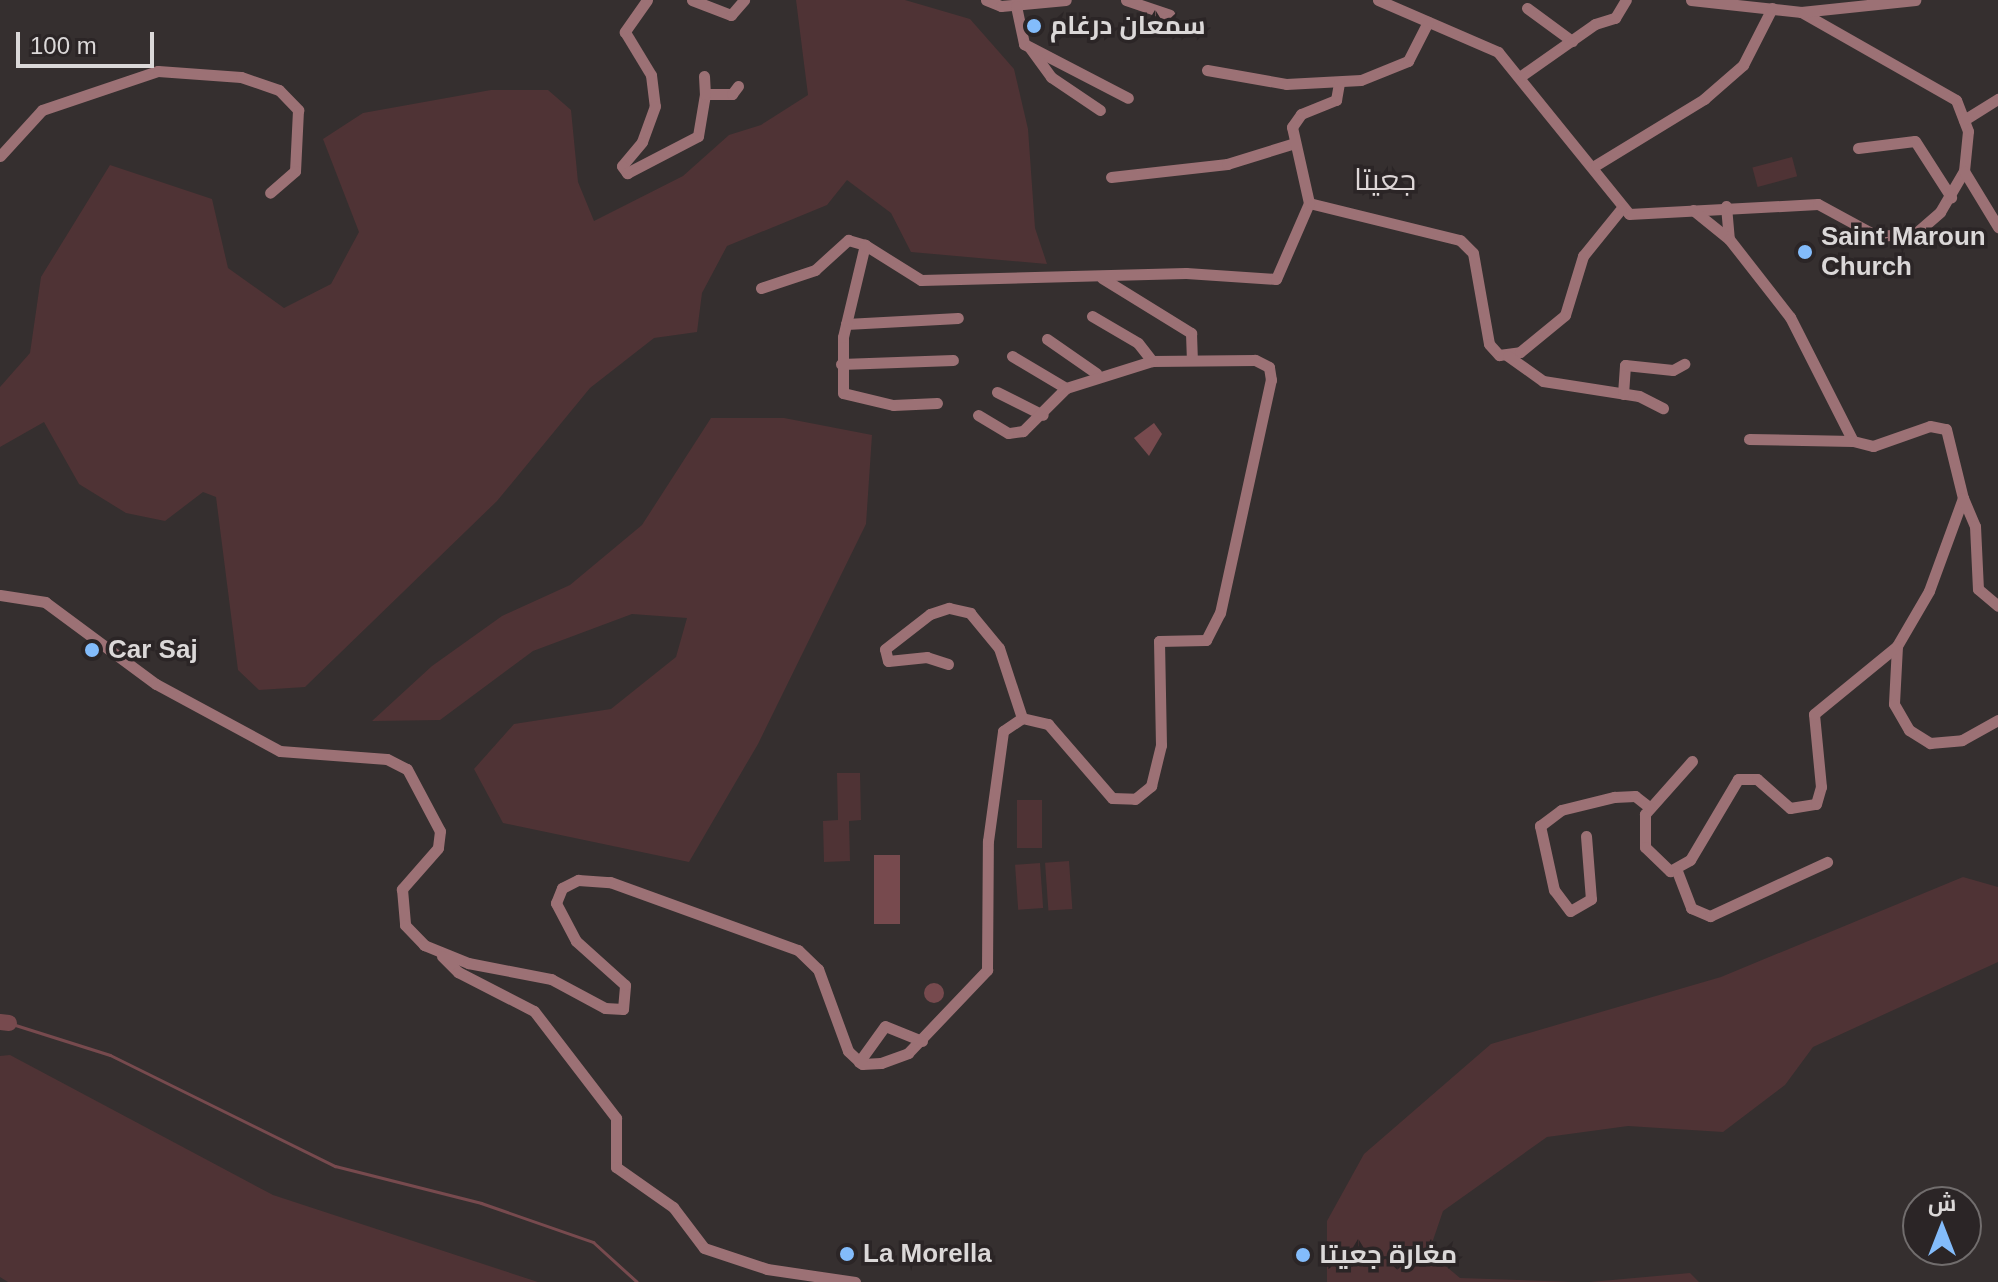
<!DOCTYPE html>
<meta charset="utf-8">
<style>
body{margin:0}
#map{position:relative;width:1998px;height:1282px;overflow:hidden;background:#352f2f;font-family:Helvetica,Cairo,sans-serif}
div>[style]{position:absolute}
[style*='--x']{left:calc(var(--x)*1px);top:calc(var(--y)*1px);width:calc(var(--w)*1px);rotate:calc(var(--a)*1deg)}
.green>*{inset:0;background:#4f3335;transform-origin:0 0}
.water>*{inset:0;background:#774a4e;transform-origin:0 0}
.round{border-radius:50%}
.stream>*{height:3px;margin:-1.5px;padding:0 1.5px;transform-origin:1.5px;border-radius:1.5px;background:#774a4e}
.river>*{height:16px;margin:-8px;padding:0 8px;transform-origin:8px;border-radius:8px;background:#774a4e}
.minor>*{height:11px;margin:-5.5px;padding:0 5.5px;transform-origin:5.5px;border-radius:5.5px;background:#9c7175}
.dots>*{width:22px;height:22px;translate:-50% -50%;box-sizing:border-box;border:4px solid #2b2526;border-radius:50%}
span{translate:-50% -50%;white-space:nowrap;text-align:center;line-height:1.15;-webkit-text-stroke:7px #2b2526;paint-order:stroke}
.poi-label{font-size:26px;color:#dbd8d8;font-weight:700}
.left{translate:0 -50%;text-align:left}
.quarter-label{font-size:30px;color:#ded7d7}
.north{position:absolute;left:1902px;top:1186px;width:80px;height:80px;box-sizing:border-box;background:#2b2526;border:2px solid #716d6d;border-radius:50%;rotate:0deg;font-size:22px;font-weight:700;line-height:32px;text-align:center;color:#dbd8d8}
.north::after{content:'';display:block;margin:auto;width:28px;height:36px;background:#83bcfb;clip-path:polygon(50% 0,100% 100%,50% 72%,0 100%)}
.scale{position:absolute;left:16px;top:32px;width:138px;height:36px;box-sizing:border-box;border:4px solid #dbd8d8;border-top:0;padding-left:10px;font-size:24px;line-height:28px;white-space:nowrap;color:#dbd8d8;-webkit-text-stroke:6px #2b2526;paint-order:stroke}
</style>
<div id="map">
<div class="green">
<i style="clip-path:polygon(796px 0,905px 0,970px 19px,1014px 69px,1028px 129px,1035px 228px,1047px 264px,911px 252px,891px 213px,847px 180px,827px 205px,727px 246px,702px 293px,697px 332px,654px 338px,590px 388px,497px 501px,305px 687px,259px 690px,238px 670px,216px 497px,203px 492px,165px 521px,126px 513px,79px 484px,44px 422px,0 447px,0 387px,30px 353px,41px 277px,110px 165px,212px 199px,228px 268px,284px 308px,331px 284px,359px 232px,323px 139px,363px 113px,491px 90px,548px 90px,571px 110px,578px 182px,594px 221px,683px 176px,729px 135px,761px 125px,808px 95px)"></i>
<i style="left:1792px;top:157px;width:20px;height:41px;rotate:75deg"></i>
<i style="clip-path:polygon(711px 418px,784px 418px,872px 435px,866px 524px,758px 744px,689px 862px,503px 823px,474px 769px,514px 724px,611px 709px,676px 657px,687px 618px,632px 614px,533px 651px,440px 720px,372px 721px,432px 666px,502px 616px,570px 585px,642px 525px)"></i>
<i style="clip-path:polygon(837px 773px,860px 773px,861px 820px,849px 821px,850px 861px,824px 862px,823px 821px,838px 820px)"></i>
<i style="left:1017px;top:800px;width:25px;height:48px"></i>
<i style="left:1069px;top:861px;width:48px;height:24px;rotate:86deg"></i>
<i style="left:1040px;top:863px;width:45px;height:25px;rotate:86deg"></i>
<i style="clip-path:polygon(1963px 877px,1998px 887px,1998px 962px,1813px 1047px,1785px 1085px,1723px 1132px,1628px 1126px,1547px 1137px,1443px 1211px,1429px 1252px,1460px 1278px,1573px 1282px,1327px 1282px,1327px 1221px,1364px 1154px,1491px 1044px,1721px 977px)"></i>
<i style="clip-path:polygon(10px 1055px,273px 1195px,538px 1282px,8px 1282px,0 1277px,0 1056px)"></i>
<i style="clip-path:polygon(1690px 1273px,1699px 1282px,1590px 1282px)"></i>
</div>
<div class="water">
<i style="clip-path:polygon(1154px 423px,1162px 434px,1149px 456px,1134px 438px)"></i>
<i style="left:874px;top:855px;width:26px;height:69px"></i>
<i class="round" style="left:924px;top:983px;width:20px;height:20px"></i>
</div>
<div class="stream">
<i style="--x:9;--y:1023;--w:106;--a:17.6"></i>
<i style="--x:110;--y:1055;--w:251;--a:26.3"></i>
<i style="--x:335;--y:1166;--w:151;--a:14.2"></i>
<i style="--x:481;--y:1203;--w:119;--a:19.2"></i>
<i style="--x:593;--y:1242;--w:59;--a:42.3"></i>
</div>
<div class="river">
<i style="--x:0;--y:1022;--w:9;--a:6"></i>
</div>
<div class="minor">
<i style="--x:647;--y:0;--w:39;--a:125"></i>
<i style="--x:625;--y:32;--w:50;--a:58.8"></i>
<i style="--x:651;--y:75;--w:31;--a:83"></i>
<i style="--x:655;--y:106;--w:38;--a:110"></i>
<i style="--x:642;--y:142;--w:31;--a:130"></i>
<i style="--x:622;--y:166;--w:9;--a:54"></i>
<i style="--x:627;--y:173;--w:80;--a:-27.5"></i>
<i style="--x:698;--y:136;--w:43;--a:-80.5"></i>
<i style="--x:705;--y:94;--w:27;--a:0"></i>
<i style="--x:732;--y:94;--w:10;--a:-53"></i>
<i style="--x:692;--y:0;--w:42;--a:21"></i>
<i style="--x:731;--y:15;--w:20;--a:-49"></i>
<i style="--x:986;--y:0;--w:16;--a:22"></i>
<i style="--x:1001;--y:6;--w:65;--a:-5.3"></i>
<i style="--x:1126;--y:0;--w:46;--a:18.8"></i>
<i style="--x:1378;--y:0;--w:131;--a:23.4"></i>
<i style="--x:1498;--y:52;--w:208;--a:51"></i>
<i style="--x:1629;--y:214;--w:189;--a:-3"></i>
<i style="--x:1818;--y:204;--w:67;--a:28.5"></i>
<i style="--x:1877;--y:236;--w:39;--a:-4"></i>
<i style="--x:1916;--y:233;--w:32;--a:-41"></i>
<i style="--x:1940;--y:212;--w:48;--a:-59.7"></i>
<i style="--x:1964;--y:171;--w:40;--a:-84.3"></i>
<i style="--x:1968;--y:131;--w:33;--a:-111"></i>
<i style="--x:1956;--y:100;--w:178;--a:-150.4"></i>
<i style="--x:1691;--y:0;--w:111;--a:6.2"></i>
<i style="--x:1801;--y:12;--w:115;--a:-6"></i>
<i style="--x:1016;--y:6;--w:39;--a:78"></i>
<i style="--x:1024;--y:44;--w:117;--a:27.4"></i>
<i style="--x:1527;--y:8;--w:56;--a:36.3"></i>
<i style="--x:1030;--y:48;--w:36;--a:54"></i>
<i style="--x:1051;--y:77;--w:59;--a:34"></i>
<i style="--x:1207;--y:70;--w:80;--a:10"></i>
<i style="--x:1286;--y:84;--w:75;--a:-3.1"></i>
<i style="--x:1361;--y:80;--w:51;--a:-22"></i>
<i style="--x:1408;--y:61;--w:44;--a:-62.9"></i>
<i style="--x:704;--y:76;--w:18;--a:87"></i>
<i style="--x:1521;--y:76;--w:90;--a:-35.1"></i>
<i style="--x:1595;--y:24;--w:21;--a:-17"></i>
<i style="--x:1615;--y:18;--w:21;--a:-59"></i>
<i style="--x:1964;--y:120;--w:40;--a:-32"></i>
<i style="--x:1858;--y:148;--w:57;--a:-7"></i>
<i style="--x:1915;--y:141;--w:67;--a:57.3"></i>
<i style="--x:0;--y:156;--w:62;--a:-47.6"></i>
<i style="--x:42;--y:110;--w:122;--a:-18.6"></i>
<i style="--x:158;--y:71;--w:83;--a:4.1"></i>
<i style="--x:241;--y:77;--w:40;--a:18.9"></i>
<i style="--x:279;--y:90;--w:28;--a:46"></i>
<i style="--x:298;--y:110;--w:61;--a:92.8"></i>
<i style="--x:295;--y:171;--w:33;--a:139"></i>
<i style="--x:1596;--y:165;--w:127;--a:-31.4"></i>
<i style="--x:1704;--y:99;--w:52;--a:-41.1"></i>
<i style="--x:1743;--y:65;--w:64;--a:-63"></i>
<i style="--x:1964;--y:171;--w:66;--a:58.7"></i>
<i style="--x:1111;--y:177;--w:117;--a:-6.4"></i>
<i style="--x:1227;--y:164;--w:71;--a:-17.2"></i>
<i style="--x:1309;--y:203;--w:155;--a:13.8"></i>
<i style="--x:1460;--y:240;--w:18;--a:45"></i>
<i style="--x:1473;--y:253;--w:92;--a:80"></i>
<i style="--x:1489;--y:344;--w:15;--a:48"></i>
<i style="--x:1499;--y:355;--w:21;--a:-8"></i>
<i style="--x:1520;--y:352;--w:58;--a:-39.4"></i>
<i style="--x:1565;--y:315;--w:62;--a:-73"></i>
<i style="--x:1583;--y:256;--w:60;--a:-51"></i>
<i style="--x:1726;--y:206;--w:33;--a:85"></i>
<i style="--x:1693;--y:210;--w:46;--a:38.9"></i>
<i style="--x:1729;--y:239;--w:99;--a:52"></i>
<i style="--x:1790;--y:317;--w:139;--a:63.1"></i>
<i style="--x:1853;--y:441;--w:21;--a:14"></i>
<i style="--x:1873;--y:446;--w:60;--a:-19.3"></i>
<i style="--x:1930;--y:426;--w:16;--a:11"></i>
<i style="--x:1946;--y:429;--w:71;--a:76.2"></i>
<i style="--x:1963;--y:498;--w:99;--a:110.1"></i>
<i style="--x:1929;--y:591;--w:64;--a:120.2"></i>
<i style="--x:1897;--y:646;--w:58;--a:93"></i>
<i style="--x:1894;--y:704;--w:30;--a:60"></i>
<i style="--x:1909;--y:730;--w:25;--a:32"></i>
<i style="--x:1930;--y:743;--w:32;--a:-5"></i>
<i style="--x:1962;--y:740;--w:41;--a:-29.1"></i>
<i style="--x:1102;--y:278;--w:105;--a:31.7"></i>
<i style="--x:1191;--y:333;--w:25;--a:88"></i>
<i style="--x:761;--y:288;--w:57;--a:-18.4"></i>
<i style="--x:815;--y:270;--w:45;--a:-42.3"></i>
<i style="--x:848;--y:240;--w:18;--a:16"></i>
<i style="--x:1092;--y:316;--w:53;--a:30.4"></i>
<i style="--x:1138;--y:343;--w:23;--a:52"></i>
<i style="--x:846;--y:324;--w:112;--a:-3.1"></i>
<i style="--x:1047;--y:339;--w:60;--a:34.8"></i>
<i style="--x:1012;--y:356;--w:63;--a:30.7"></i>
<i style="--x:1508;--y:356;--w:43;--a:35.5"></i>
<i style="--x:1543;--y:381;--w:97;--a:8.9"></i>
<i style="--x:1639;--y:396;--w:27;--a:27"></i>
<i style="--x:841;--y:364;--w:112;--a:-2"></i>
<i style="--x:997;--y:392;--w:51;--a:26.6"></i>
<i style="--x:1623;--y:394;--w:29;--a:-86"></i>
<i style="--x:1625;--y:365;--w:48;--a:5.9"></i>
<i style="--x:1673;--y:370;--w:13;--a:-29"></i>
<i style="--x:937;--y:403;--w:44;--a:177.4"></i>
<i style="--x:893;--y:405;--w:51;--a:-166.5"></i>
<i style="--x:843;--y:393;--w:56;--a:-90"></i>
<i style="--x:843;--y:337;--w:95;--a:-76.6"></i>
<i style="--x:865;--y:245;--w:66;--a:32"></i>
<i style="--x:921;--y:280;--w:265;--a:-1.5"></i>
<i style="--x:1186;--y:273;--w:90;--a:3.8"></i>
<i style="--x:1276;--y:279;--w:83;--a:-66.5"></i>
<i style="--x:1309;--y:203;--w:78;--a:-102.6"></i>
<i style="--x:1292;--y:127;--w:16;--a:-55"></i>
<i style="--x:1301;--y:114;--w:38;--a:-22"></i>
<i style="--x:1336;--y:100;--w:17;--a:-80"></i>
<i style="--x:1749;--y:439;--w:104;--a:1.1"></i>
<i style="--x:1963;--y:498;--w:30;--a:67"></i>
<i style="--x:1975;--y:526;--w:63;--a:87.3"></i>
<i style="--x:1978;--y:589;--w:26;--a:40"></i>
<i style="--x:0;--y:595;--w:46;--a:8.8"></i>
<i style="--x:45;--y:602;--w:138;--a:36.5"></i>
<i style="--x:156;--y:684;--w:141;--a:28.4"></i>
<i style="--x:280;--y:751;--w:107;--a:4.3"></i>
<i style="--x:387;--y:759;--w:22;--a:27"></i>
<i style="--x:407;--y:769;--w:70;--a:62"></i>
<i style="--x:440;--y:831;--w:17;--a:97"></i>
<i style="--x:438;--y:848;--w:55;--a:131.3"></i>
<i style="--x:402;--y:889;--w:36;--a:85"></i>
<i style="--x:405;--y:925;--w:28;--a:46"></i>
<i style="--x:424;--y:945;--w:48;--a:22.2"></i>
<i style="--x:468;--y:963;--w:85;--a:10.9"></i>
<i style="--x:551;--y:979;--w:61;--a:28.2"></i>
<i style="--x:605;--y:1008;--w:18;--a:3"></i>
<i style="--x:623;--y:1009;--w:24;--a:-85"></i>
<i style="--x:625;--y:985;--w:66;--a:-138.1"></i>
<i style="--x:576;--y:941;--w:43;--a:-117.8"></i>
<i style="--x:556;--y:903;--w:16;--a:-68"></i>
<i style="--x:562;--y:888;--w:18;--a:-27"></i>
<i style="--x:578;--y:880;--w:32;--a:4"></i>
<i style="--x:610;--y:882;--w:200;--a:19.9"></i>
<i style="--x:798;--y:950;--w:28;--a:44"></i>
<i style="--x:818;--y:969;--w:87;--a:69.9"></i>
<i style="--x:848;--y:1051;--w:19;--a:43"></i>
<i style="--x:862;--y:1064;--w:19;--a:-3"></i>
<i style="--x:881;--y:1063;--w:29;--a:-20"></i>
<i style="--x:908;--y:1053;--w:115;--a:-46.4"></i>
<i style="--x:987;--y:970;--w:129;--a:-89.6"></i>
<i style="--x:988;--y:841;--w:111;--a:-82.2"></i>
<i style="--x:1003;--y:731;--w:23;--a:-34"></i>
<i style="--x:1022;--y:718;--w:27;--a:13"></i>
<i style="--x:1048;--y:724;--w:98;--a:49.1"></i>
<i style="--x:1112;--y:798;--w:23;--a:2"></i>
<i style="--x:1135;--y:799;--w:21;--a:-39"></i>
<i style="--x:1151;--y:786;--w:42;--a:-76.3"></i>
<i style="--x:1161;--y:745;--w:104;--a:-91.1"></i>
<i style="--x:1159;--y:641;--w:47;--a:-1.2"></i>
<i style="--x:1206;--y:640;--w:30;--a:-63"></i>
<i style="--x:1220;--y:613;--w:239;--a:-77.7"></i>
<i style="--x:1271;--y:380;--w:13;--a:-99"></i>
<i style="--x:1269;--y:367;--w:16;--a:-153"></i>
<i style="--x:1255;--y:360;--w:103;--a:179.4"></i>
<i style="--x:1152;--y:361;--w:90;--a:162.6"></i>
<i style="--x:1066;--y:388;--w:61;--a:135"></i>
<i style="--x:1023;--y:431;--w:15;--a:172"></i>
<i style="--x:1008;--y:433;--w:35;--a:-149"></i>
<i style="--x:948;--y:664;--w:22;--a:-162"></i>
<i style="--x:927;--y:657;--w:39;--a:174"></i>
<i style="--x:888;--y:661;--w:12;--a:-104"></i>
<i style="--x:885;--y:649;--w:57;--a:-37.9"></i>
<i style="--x:930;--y:614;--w:20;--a:-18"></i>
<i style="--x:949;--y:608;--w:22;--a:13"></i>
<i style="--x:970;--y:613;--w:45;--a:50.4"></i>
<i style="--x:999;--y:648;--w:74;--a:71.8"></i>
<i style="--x:1692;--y:761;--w:71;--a:131.6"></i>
<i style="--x:1645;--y:814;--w:33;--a:90"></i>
<i style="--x:1645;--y:847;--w:35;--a:44"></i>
<i style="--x:1670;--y:871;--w:23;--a:-29"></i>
<i style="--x:1690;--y:860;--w:94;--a:-59.3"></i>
<i style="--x:1738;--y:779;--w:19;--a:0"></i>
<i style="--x:1757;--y:779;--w:44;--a:41.3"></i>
<i style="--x:1790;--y:808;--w:26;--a:-9"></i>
<i style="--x:1816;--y:804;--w:18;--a:-74"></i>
<i style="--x:1821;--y:787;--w:73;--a:-95.5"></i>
<i style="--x:1814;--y:714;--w:107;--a:-39.3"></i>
<i style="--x:1586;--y:836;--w:63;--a:85.5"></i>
<i style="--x:1591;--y:899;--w:24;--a:150"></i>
<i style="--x:1570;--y:911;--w:26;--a:-127"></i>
<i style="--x:1554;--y:890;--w:66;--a:-102.3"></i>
<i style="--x:1540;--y:826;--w:26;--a:-37"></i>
<i style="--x:1561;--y:810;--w:55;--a:-13.8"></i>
<i style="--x:1614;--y:797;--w:21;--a:-3"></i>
<i style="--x:1635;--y:796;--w:18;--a:38"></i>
<i style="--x:1677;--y:871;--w:40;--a:69"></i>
<i style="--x:1691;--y:908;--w:21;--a:23"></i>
<i style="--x:1710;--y:916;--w:129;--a:-24.8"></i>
<i style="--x:442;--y:956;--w:23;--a:45"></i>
<i style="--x:458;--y:972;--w:85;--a:27.2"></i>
<i style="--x:534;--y:1011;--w:135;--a:52.5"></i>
<i style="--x:616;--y:1118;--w:49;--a:90"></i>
<i style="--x:616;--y:1167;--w:70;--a:35.1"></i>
<i style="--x:673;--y:1207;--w:51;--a:52.9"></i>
<i style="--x:704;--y:1248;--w:66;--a:18.4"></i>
<i style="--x:767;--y:1269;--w:89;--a:8.4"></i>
<i style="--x:859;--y:1062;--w:44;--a:-54.2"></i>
<i style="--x:885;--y:1026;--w:40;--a:22"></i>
</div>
<div class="dots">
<i style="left:1034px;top:26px;background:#83bcfb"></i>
<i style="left:1805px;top:252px;background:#83bcfb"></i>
<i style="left:92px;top:650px;background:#83bcfb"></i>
<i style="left:847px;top:1254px;background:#83bcfb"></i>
<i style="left:1303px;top:1255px;background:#83bcfb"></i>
</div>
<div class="poi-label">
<span class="left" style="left:1050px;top:26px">سمعان درغام</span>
<span class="left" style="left:1821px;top:252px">Saint Maroun<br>Church</span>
<span class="left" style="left:108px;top:650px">Car Saj</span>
<span class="left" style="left:863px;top:1254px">La Morella</span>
<span class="left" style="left:1319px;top:1255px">مغارة جعيتا</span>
</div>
<div class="quarter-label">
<span style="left:1385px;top:180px">جعيتا</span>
</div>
<div class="north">ش</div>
<div class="scale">100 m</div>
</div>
